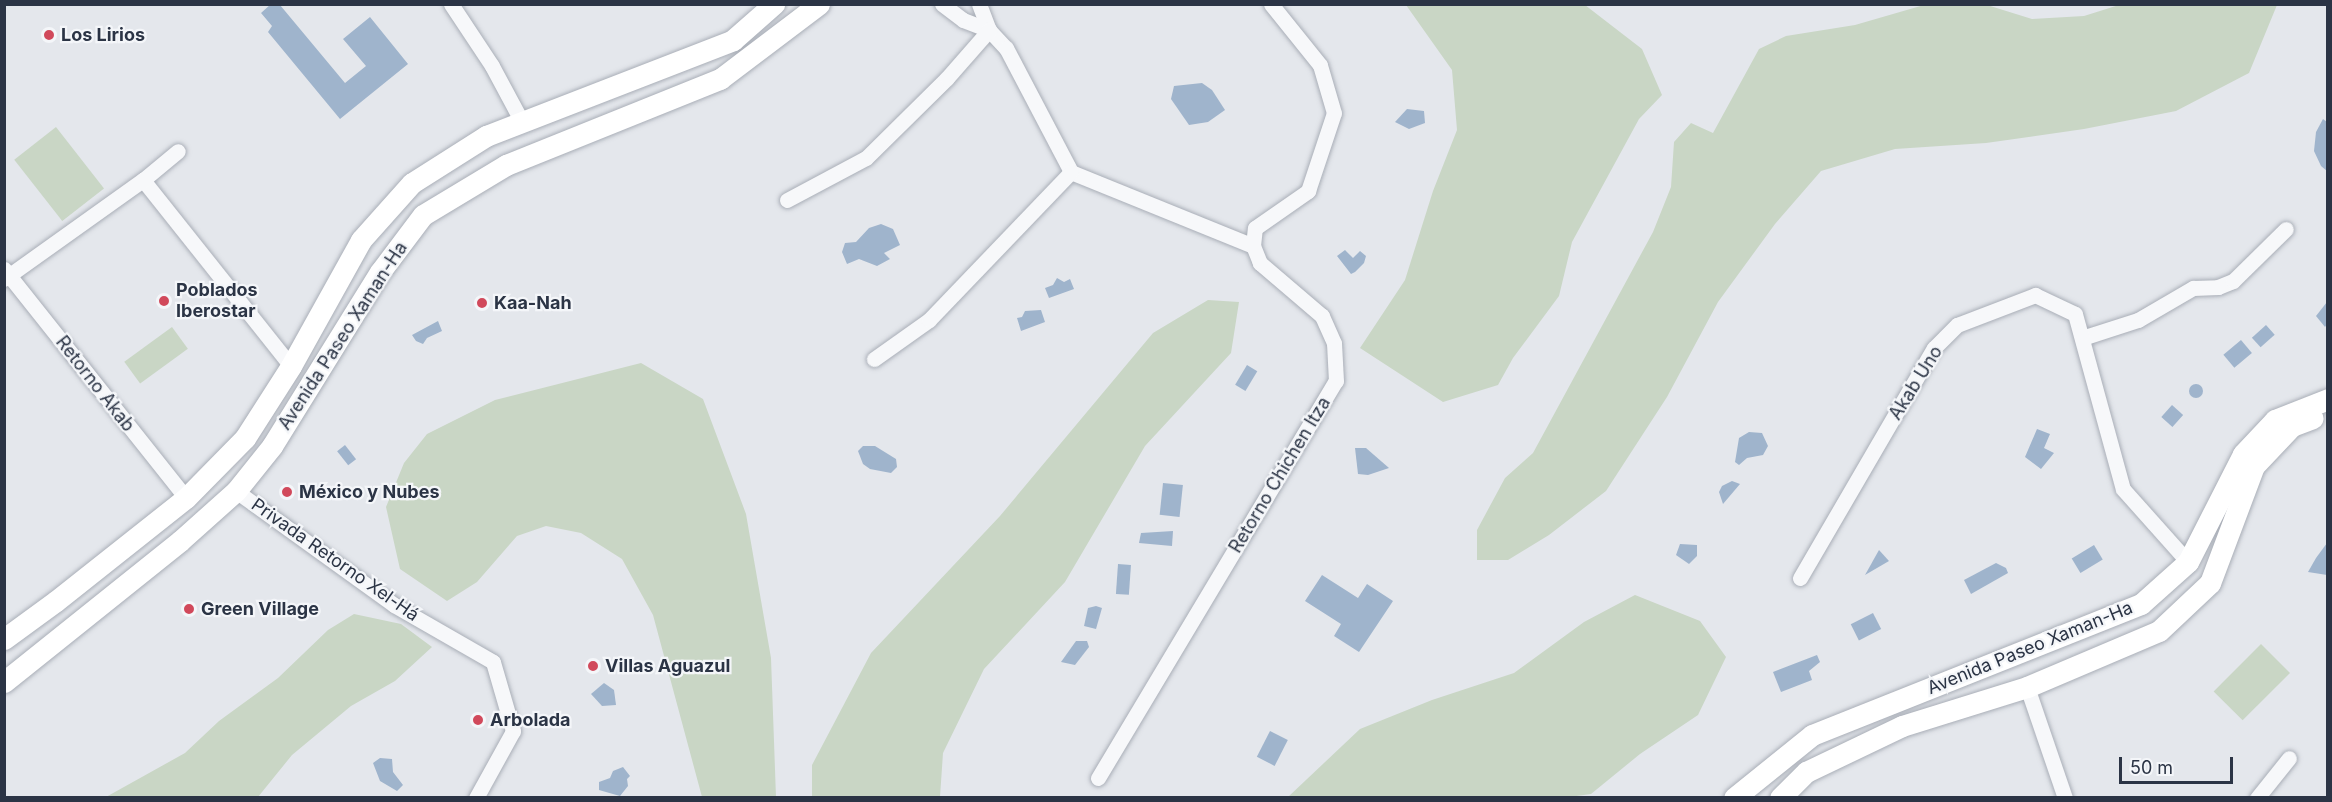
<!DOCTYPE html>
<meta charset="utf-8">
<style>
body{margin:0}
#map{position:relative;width:2332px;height:802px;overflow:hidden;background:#e4e7ec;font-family:Inter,sans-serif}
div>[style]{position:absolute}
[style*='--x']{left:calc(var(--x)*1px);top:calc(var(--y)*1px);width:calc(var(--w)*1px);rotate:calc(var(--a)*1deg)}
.green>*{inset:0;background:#c9d6c5;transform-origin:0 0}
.water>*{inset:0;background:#9fb4cc;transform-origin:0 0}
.round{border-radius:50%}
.roads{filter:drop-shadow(0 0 2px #a9aeb7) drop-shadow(0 0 2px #a9aeb7)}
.street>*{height:15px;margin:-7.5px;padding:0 7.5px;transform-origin:7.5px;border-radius:7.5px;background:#f7f8fa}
.secondary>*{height:21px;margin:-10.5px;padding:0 10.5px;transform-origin:10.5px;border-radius:10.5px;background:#fff}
.dots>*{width:16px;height:16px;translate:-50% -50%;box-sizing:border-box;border:3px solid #f4f6f9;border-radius:50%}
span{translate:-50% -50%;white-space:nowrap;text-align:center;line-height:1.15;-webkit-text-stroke:4.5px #f4f6f9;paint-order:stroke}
.poi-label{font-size:18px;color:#2b3445;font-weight:700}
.left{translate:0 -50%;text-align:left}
.street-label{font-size:18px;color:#2b3445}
.frame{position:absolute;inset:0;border:6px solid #2b3445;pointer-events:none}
.scale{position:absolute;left:2119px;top:757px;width:114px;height:27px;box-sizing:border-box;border:3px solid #2b3445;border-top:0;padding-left:8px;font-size:18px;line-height:21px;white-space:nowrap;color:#2b3445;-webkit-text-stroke:4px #f4f6f9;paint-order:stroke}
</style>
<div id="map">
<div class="green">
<i style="clip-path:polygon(1406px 5px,1585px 5px,1642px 49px,1662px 95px,1639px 119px,1572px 242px,1559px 296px,1513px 358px,1498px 385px,1443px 402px,1360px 348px,1405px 280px,1433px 191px,1457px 130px,1452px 70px)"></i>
<i style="clip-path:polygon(1924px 5px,1987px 5px,2032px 19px,2084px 16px,2119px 5px,2277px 5px,2249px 73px,2176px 111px,2084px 129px,1986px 143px,1895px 149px,1821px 171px,1775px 224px,1718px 302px,1667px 397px,1606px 491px,1549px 535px,1508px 560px,1477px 560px,1477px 530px,1505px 478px,1533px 453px,1653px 232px,1671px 187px,1674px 142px,1691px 123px,1713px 133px,1759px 49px,1786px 36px,1855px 25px)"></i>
<i style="left:56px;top:127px;width:78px;height:53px;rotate:52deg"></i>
<i style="clip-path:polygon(1208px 300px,1239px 302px,1231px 353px,1145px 446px,1065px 582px,984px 669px,943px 753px,940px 797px,812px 797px,812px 765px,871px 653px,1000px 516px,1153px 333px)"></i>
<i style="left:172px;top:327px;width:27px;height:59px;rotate:54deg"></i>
<i style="clip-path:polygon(641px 363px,703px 399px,746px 514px,771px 658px,776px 797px,702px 797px,653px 615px,622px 559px,581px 533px,546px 526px,517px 536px,477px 582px,447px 601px,400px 569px,386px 507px,404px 463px,427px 434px,495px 400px)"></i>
<i style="clip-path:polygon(1635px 595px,1700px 621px,1726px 657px,1698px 715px,1640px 754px,1591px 794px,1562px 798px,1288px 797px,1360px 729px,1432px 700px,1514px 673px,1584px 622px)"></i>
<i style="clip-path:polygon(354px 614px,401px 624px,432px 647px,395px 681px,351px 706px,292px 755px,258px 797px,106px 797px,185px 753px,219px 721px,278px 678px,328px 630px)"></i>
<i style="left:2261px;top:644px;width:41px;height:67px;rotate:45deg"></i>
</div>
<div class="water">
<i style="clip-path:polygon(271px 4px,280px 5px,345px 83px,366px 66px,343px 39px,370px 17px,408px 64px,340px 119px,268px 32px,272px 26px,261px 13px)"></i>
<i style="clip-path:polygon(1202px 83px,1212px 90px,1225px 110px,1208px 122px,1189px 125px,1171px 99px,1174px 86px)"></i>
<i style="clip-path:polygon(1407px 109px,1424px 111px,1425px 123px,1409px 129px,1395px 122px)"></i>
<i style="clip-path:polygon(2323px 119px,2327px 122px,2327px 171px,2321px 166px,2314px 151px,2316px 132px)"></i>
<i style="clip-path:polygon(881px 224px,893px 229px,900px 245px,884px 253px,890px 259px,877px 266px,859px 259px,847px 264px,842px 252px,845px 243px,856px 242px,869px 228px)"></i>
<i style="clip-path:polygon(1345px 250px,1353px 258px,1360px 251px,1366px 256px,1364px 263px,1355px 272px,1351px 274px,1337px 256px)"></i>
<i style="clip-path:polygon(1057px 278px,1064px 282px,1070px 279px,1074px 289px,1049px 298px,1045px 288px,1053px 285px)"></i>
<i style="clip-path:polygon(2327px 302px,2327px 324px,2325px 327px,2316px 316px)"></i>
<i style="clip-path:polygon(1041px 310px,1045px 322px,1021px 331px,1017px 318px,1022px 317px,1025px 311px)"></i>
<i style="clip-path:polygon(438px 321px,442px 331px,427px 338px,423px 344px,416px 341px,412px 335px)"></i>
<i style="left:2266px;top:325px;width:13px;height:19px;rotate:48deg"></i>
<i style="left:2241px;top:340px;width:17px;height:23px;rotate:50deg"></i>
<i style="left:1247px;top:365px;width:12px;height:23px;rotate:31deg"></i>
<i class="round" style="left:2189px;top:384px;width:14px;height:14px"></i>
<i style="left:2172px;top:405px;width:15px;height:16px;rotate:42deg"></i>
<i style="clip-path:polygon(2037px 429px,2050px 434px,2044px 448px,2054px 453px,2041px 469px,2025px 457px)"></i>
<i style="clip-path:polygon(1749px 432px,1762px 433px,1768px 446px,1763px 455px,1747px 458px,1739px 465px,1735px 462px,1739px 438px)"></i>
<i style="left:345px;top:445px;width:18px;height:10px;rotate:52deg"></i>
<i style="clip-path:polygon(863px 446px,875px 446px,896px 459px,897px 467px,891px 473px,870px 469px,863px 464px,858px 451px)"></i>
<i style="clip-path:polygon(1355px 448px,1366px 448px,1389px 468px,1368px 475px,1358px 474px)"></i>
<i style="clip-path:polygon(1732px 481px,1740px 484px,1723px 504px,1719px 492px,1722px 486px)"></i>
<i style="left:1163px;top:483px;width:20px;height:32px;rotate:6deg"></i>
<i style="clip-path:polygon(1173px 531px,1172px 546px,1139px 543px,1141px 533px)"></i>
<i style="clip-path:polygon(2327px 543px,2327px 575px,2308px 572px,2316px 558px)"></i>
<i style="clip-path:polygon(1680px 544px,1697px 545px,1697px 556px,1689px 564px,1676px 555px)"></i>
<i style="left:2094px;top:545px;width:17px;height:26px;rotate:59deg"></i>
<i style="clip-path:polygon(1879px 550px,1889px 561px,1865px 575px)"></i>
<i style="clip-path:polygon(1996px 563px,2006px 568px,2008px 573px,1971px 594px,1964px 580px)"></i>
<i style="left:1118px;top:564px;width:13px;height:30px;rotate:4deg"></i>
<i style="clip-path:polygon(1322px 575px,1358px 598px,1367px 584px,1393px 601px,1359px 652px,1334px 636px,1341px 624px,1305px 601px)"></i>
<i style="clip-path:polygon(1096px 606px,1102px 608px,1096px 629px,1084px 626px,1088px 608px)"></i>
<i style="left:1873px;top:613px;width:18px;height:25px;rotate:63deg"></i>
<i style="clip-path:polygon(1076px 641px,1087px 641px,1089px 647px,1075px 665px,1061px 662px)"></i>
<i style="clip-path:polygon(1817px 655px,1820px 662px,1809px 671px,1812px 680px,1781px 692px,1773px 672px)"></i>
<i style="clip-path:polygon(604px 683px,614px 690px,616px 705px,602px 706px,591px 694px)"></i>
<i style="left:1270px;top:731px;width:20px;height:29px;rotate:27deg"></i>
<i style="clip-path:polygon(380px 758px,392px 759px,393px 772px,403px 785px,397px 791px,380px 781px,373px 763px)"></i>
<i style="clip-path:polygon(623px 767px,630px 776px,627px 779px,628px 786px,620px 796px,599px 790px,599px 782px,610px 778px,613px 771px)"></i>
</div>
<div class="roads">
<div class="street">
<i style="--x:451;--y:4;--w:74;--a:56.5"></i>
<i style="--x:492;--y:66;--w:64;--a:61.8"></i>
<i style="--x:942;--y:4;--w:26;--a:37"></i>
<i style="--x:963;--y:20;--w:28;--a:21"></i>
<i style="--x:979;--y:4;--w:28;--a:69"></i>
<i style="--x:989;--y:30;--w:25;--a:47"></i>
<i style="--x:1006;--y:48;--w:140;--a:62.3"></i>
<i style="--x:1071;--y:172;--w:196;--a:22.1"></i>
<i style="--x:143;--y:180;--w:238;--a:51.5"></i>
<i style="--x:787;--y:200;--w:89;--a:-28"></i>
<i style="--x:866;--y:158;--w:114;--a:-44.6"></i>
<i style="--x:947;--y:78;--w:64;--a:-48.8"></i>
<i style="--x:4;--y:269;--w:293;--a:51.5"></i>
<i style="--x:4;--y:279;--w:171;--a:-35.5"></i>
<i style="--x:143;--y:180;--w:45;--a:-39.6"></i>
<i style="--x:2082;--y:338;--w:59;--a:-17.8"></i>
<i style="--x:2138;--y:320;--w:64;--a:-30.2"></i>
<i style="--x:2193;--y:288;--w:25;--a:-2"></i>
<i style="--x:2218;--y:287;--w:16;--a:-22"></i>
<i style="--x:2233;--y:281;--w:74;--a:-44.5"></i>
<i style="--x:874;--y:359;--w:67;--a:-35.3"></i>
<i style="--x:929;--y:320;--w:205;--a:-46.2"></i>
<i style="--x:236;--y:491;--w:195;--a:35.8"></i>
<i style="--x:394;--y:605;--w:114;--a:29.9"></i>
<i style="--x:493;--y:662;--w:72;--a:73.8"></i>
<i style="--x:513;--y:731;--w:77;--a:118.9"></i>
<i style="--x:1800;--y:578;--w:266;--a:-59.8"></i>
<i style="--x:1934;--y:348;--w:33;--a:-45"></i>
<i style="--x:1957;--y:325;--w:84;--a:-21"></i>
<i style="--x:2035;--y:295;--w:44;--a:25.4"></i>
<i style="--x:2075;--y:314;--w:181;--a:74.7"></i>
<i style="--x:2123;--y:489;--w:98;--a:48.3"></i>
<i style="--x:2027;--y:687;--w:117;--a:71.1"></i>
<i style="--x:1098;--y:778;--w:463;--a:-59.1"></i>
<i style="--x:1336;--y:381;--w:38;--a:-93"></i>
<i style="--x:1334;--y:343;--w:30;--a:-114"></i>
<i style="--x:1322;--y:316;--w:82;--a:-139.5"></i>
<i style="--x:1260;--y:263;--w:18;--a:-112"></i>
<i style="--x:1253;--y:246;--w:18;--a:-84"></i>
<i style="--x:1255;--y:228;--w:65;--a:-34.9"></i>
<i style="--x:1308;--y:191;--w:82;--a:-71.6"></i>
<i style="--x:1334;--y:113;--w:50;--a:-106.3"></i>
<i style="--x:1320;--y:65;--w:78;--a:-128.8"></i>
<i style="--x:2257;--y:798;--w:51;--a:-51.3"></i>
</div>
<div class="secondary">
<i style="--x:4;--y:639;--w:64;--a:-36.2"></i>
<i style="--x:56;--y:601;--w:166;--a:-38.4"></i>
<i style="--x:186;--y:498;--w:84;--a:-45.5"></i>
<i style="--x:245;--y:438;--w:85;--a:-57.4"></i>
<i style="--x:291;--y:366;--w:144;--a:-60.9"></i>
<i style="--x:361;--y:240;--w:76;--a:-48.2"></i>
<i style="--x:412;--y:183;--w:88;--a:-32.4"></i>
<i style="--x:486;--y:136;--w:265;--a:-21.2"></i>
<i style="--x:733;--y:40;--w:55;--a:-41.3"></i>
<i style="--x:4;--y:682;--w:226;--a:-38.7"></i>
<i style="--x:180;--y:541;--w:75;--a:-41.8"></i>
<i style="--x:236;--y:491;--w:58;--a:-51.3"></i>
<i style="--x:272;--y:446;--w:205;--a:-58.2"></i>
<i style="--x:380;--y:272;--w:71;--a:-53"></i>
<i style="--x:423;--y:215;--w:97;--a:-31.1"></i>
<i style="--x:506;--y:165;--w:231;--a:-21.9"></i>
<i style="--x:720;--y:79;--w:124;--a:-37.1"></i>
<i style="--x:1734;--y:798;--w:100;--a:-38.9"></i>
<i style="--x:1812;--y:735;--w:354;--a:-21.7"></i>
<i style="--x:2141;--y:604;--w:63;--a:-41.8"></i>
<i style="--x:2188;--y:562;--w:121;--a:-63"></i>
<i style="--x:2243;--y:454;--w:47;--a:-46.7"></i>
<i style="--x:2275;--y:420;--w:57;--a:-21.6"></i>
<i style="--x:1780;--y:798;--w:37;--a:-45"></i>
<i style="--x:1806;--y:772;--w:106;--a:-25.6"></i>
<i style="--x:1902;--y:726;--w:131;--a:-17.3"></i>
<i style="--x:2027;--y:687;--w:143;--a:-23"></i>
<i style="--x:2159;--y:631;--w:70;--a:-43.3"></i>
<i style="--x:2210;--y:583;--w:125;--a:-69.4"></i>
<i style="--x:2254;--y:466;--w:55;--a:-46.5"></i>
<i style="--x:2292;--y:426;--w:22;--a:-21"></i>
</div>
</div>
<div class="dots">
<i style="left:49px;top:35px;background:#d1495b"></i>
<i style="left:164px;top:301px;background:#d1495b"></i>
<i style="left:482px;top:303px;background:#d1495b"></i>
<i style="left:287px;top:492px;background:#d1495b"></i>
<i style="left:189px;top:609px;background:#d1495b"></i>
<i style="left:593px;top:666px;background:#d1495b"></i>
<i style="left:478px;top:720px;background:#d1495b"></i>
</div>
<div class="poi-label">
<span class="left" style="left:61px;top:35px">Los Lirios</span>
<span class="left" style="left:176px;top:301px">Poblados<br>Iberostar</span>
<span class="left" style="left:494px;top:303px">Kaa-Nah</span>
<span class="left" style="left:299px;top:492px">México y Nubes</span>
<span class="left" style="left:201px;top:609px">Green Village</span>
<span class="left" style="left:605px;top:666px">Villas Aguazul</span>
<span class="left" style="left:490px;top:720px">Arbolada</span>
</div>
<div class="street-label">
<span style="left:343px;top:336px;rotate:-57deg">Avenida Paseo Xaman-Ha</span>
<span style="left:1916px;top:383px;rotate:-58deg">Akab Uno</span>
<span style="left:95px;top:384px;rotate:52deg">Retorno Akab</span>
<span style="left:1280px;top:475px;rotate:-59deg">Retorno Chichen Itza</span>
<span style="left:335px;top:560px;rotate:35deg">Privada Retorno Xel-Há</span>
<span style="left:2030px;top:648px;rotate:-22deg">Avenida Paseo Xaman-Ha</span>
</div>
<div class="frame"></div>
<div class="scale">50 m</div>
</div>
